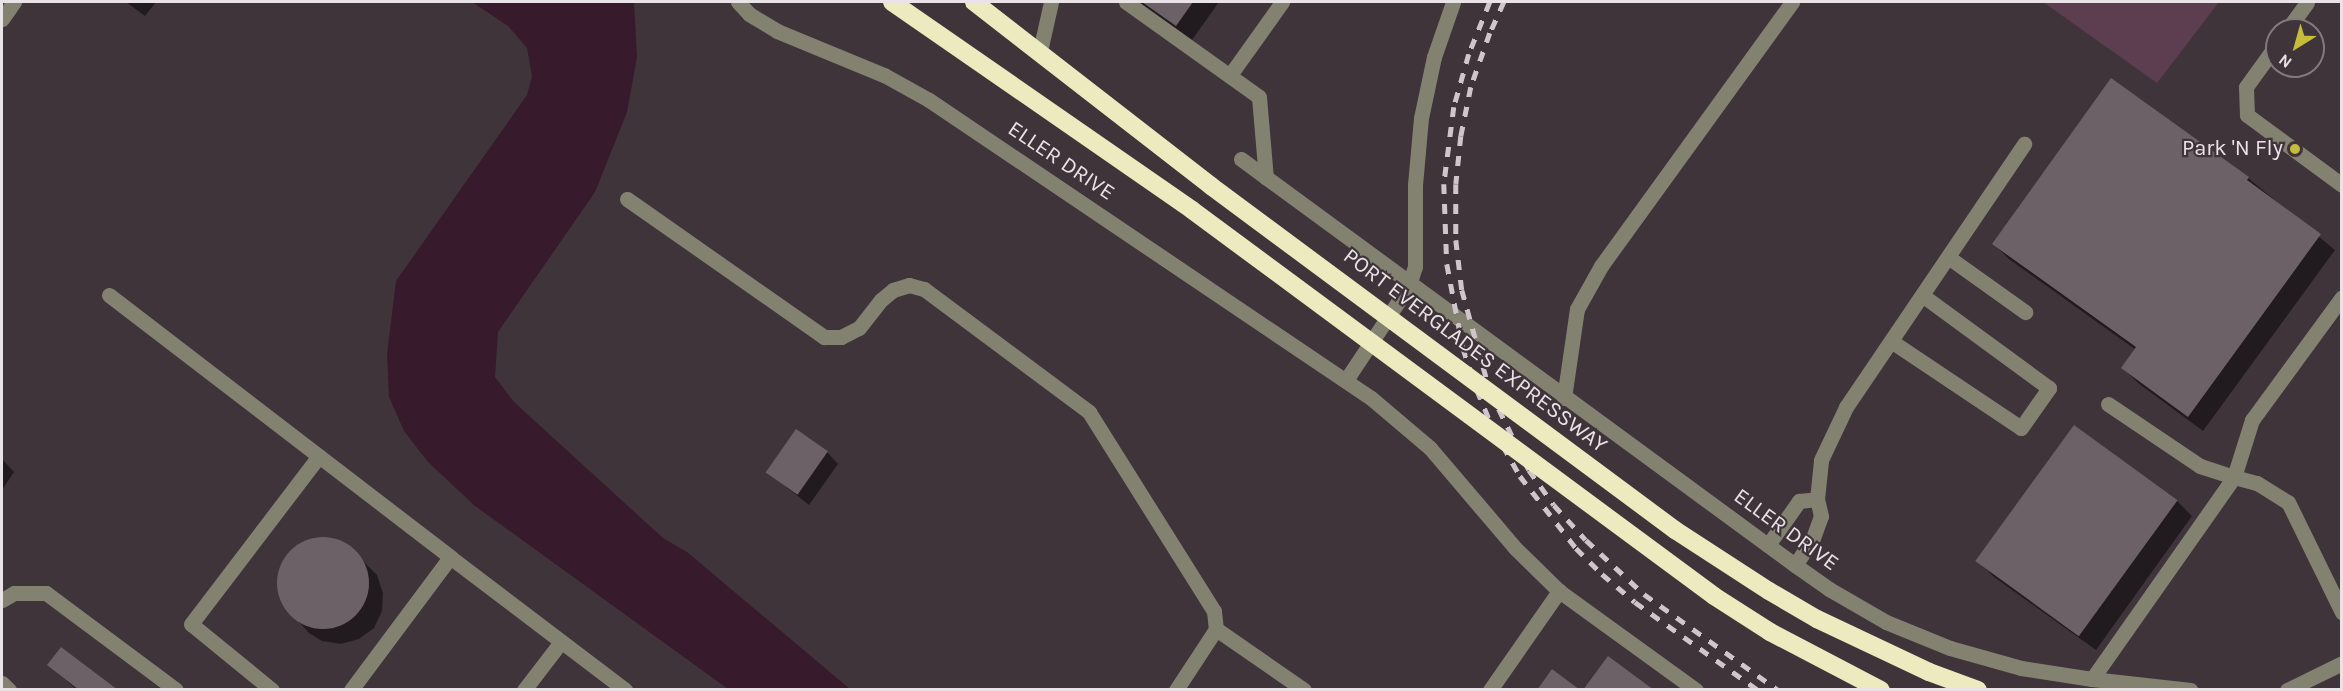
<!DOCTYPE html>
<style>
body{margin:0}
#map{position:relative;width:2343px;height:691px;overflow:hidden;background:#3f343a;font-family:Karla,sans-serif}
div>[style]{position:absolute}
[style*='--x']{left:calc(var(--x)*1px);top:calc(var(--y)*1px);width:calc(var(--w)*1px);rotate:calc(var(--a)*1deg)}
.green>*{inset:0;background:#5d3d50}
.water>*{inset:0;background:#381a2d}
.shadow>*{inset:0;background:#0007}
.building>*{inset:0;background:#6d6168;transform-origin:0 0}
.round{border-radius:50%}
.minor>*{height:15px;margin:-7.5px;padding:0 7.5px;transform-origin:7.5px;border-radius:7.5px;background:#838271}
.highway>*{height:18px;margin:-9px;padding:0 9px;transform-origin:9px;border-radius:9px;background:#eceabe}
.rail>*{height:4.5px;margin-top:-2.25px;transform-origin:0;background:repeating-linear-gradient(90deg,#cec6cb 0 10px,transparent 0 20px)}
.highway-bridge>*{height:18px;margin:-9px;padding:0 9px;transform-origin:9px;border-radius:9px;background:#eceabe}
.dots>*{width:16px;height:16px;translate:-50% -50%;box-sizing:border-box;border:3px solid #3f343a;border-radius:50%}
span{translate:-50% -50%;white-space:nowrap;text-align:center;line-height:1.15;-webkit-text-stroke:4.5px #3f343a;paint-order:stroke}
.poi-label{font-size:22px;color:#e9e2e6}
.right{translate:-100% -50%;text-align:right}
.street-label{font-size:22px;color:#e9e2e6}
.frame{position:absolute;inset:0;border:3px solid #e9e2e6;pointer-events:none}
.north{position:absolute;left:2265px;top:18px;width:60px;height:60px;box-sizing:border-box;background:#3f343a;border:2px solid #837a7f;border-radius:50%;rotate:217deg;font-size:16px;font-weight:700;line-height:24px;text-align:center;color:#e9e2e6}
.north::after{content:'';display:block;margin:auto;width:21px;height:27px;background:#c6bc3c;clip-path:polygon(50% 0,100% 100%,50% 72%,0 100%)}
</style>
<div id="map">
<div class="green">
<i style="clip-path:polygon(2043px 2px,2219px 2px,2157px 83px)"></i>
</div>
<div class="water">
<i style="clip-path:polygon(472px 2px,634px 2px,637px 57px,627px 112px,595px 192px,498px 332px,495px 377px,514px 402px,663px 538px,687px 552px,850px 689px,728px 689px,475px 506px,428px 462px,404px 431px,389px 397px,387px 354px,396px 281px,527px 95px,532px 76px,527px 48px,508px 26px)"></i>
</div>
<div class="shadow">
<i style="clip-path:polygon(126px 2px,156px 2px,145px 16px)"></i>
<i style="clip-path:polygon(1139px 2px,1219px 2px,1192px 40px)"></i>
<i style="clip-path:polygon(2248px 178px,2335px 250px,2203px 431px,2138px 383px,2123px 368px,2136px 350px,2009px 259px,1994px 244px)"></i>
<i style="clip-path:polygon(2075px 428px,2177px 501px,2192px 516px,2096px 650px,1994px 577px,1979px 562px)"></i>
<i style="clip-path:polygon(827px 452px,838px 464px,809px 505px,767px 472px)"></i>
<i style="clip-path:polygon(2px 459px,14px 472px,2px 490px)"></i>
<i style="clip-path:polygon(311px 539px,330px 539px,348px 546px,377px 575px,383px 593px,382px 611px,374px 628px,359px 639px,341px 644px,322px 641px,309px 633px,284px 605px,279px 592px,278px 577px,283px 563px,295px 548px)"></i>
<i style="clip-path:polygon(49px 665px,115px 690px,77px 690px)"></i>
</div>
<div class="building">
<i style="clip-path:polygon(1142px 2px,1193px 2px,1176px 26px)"></i>
<i style="clip-path:polygon(2111px 78px,2249px 177px,2247px 180px,2321px 234px,2188px 417px,2121px 368px,2136px 347px,1992px 244px)"></i>
<i style="left:2074px;top:425px;width:128px;height:168px;rotate:36deg"></i>
<i style="left:796px;top:429px;width:39px;height:53px;rotate:35deg"></i>
<i class="round" style="left:277px;top:537px;width:92px;height:92px"></i>
<i style="clip-path:polygon(61px 647px,118px 690px,79px 690px,47px 665px)"></i>
<i style="clip-path:polygon(1608px 656px,1654px 690px,1583px 690px)"></i>
<i style="clip-path:polygon(1552px 669px,1580px 690px,1537px 690px)"></i>
</div>
<div class="minor">
<i style="--x:738;--y:2;--w:16;--a:47"></i>
<i style="--x:749;--y:14;--w:33;--a:31"></i>
<i style="--x:777;--y:31;--w:116;--a:22.4"></i>
<i style="--x:884;--y:75;--w:51;--a:29.1"></i>
<i style="--x:929;--y:100;--w:533;--a:33.99"></i>
<i style="--x:1371;--y:398;--w:77;--a:40.3"></i>
<i style="--x:1430;--y:448;--w:131;--a:49.6"></i>
<i style="--x:1515;--y:548;--w:62;--a:44.3"></i>
<i style="--x:1559;--y:591;--w:169;--a:35.9"></i>
<i style="--x:1126;--y:2;--w:163;--a:35.5"></i>
<i style="--x:1259;--y:97;--w:81;--a:85.1"></i>
<i style="--x:2;--y:19;--w:21;--a:-55"></i>
<i style="--x:2287;--y:30;--w:34;--a:-54"></i>
<i style="--x:2277;--y:44;--w:53;--a:125.8"></i>
<i style="--x:2246;--y:87;--w:28;--a:88"></i>
<i style="--x:2247;--y:115;--w:118;--a:36.4"></i>
<i style="--x:1040;--y:51;--w:50;--a:-77.3"></i>
<i style="--x:1230;--y:75;--w:90;--a:-54.5"></i>
<i style="--x:1241;--y:159;--w:687;--a:36.24"></i>
<i style="--x:1795;--y:565;--w:42;--a:35.2"></i>
<i style="--x:1829;--y:589;--w:66;--a:30.1"></i>
<i style="--x:1886;--y:622;--w:69;--a:22.1"></i>
<i style="--x:1950;--y:648;--w:74;--a:15.7"></i>
<i style="--x:2021;--y:668;--w:72;--a:8.8"></i>
<i style="--x:2092;--y:679;--w:99;--a:6.4"></i>
<i style="--x:627;--y:199;--w:241;--a:35"></i>
<i style="--x:824;--y:337;--w:17;--a:0"></i>
<i style="--x:841;--y:337;--w:20;--a:-27"></i>
<i style="--x:859;--y:328;--w:36;--a:-52"></i>
<i style="--x:881;--y:300;--w:16;--a:-40"></i>
<i style="--x:893;--y:290;--w:17;--a:-17"></i>
<i style="--x:909;--y:285;--w:16;--a:15"></i>
<i style="--x:924;--y:289;--w:206;--a:36.7"></i>
<i style="--x:1089;--y:412;--w:235;--a:57.9"></i>
<i style="--x:1214;--y:611;--w:18;--a:84"></i>
<i style="--x:1216;--y:629;--w:73;--a:123.3"></i>
<i style="--x:1948;--y:257;--w:95;--a:35.5"></i>
<i style="--x:109;--y:295;--w:430;--a:37.5"></i>
<i style="--x:1891;--y:341;--w:156;--a:33.8"></i>
<i style="--x:2021;--y:428;--w:49;--a:-55"></i>
<i style="--x:2049;--y:388;--w:157;--a:-143.8"></i>
<i style="--x:1346;--y:380;--w:114;--a:-56.4"></i>
<i style="--x:1409;--y:285;--w:19;--a:-72"></i>
<i style="--x:1415;--y:267;--w:82;--a:-90"></i>
<i style="--x:1415;--y:185;--w:67;--a:-84.9"></i>
<i style="--x:1421;--y:118;--w:62;--a:-78"></i>
<i style="--x:1434;--y:57;--w:58;--a:-70.9"></i>
<i style="--x:1564;--y:398;--w:90;--a:-81.7"></i>
<i style="--x:1577;--y:309;--w:49;--a:-60.8"></i>
<i style="--x:1601;--y:266;--w:326;--a:-54.1"></i>
<i style="--x:2108;--y:404;--w:111;--a:34"></i>
<i style="--x:2200;--y:466;--w:36;--a:18"></i>
<i style="--x:2234;--y:477;--w:60;--a:-72.5"></i>
<i style="--x:2252;--y:420;--w:152;--a:-53.8"></i>
<i style="--x:1768;--y:545;--w:54;--a:-54.8"></i>
<i style="--x:1799;--y:501;--w:18;--a:-6"></i>
<i style="--x:1795;--y:565;--w:32;--a:-56"></i>
<i style="--x:1813;--y:538;--w:23;--a:-70"></i>
<i style="--x:1821;--y:516;--w:17;--a:-103"></i>
<i style="--x:1817;--y:499;--w:39;--a:-84"></i>
<i style="--x:1821;--y:460;--w:59;--a:-64.7"></i>
<i style="--x:1846;--y:407;--w:318;--a:-55.9"></i>
<i style="--x:2;--y:600;--w:14;--a:-30"></i>
<i style="--x:14;--y:593;--w:32;--a:0"></i>
<i style="--x:46;--y:593;--w:162;--a:36.7"></i>
<i style="--x:1216;--y:629;--w:107;--a:34.7"></i>
<i style="--x:2092;--y:679;--w:247;--a:-54.9"></i>
<i style="--x:2234;--y:477;--w:24;--a:15"></i>
<i style="--x:2257;--y:483;--w:36;--a:32"></i>
<i style="--x:2288;--y:502;--w:123;--a:63.9"></i>
<i style="--x:2;--y:683;--w:10;--a:45"></i>
<i style="--x:272;--y:690;--w:104;--a:-140.8"></i>
<i style="--x:191;--y:624;--w:211;--a:-52.7"></i>
<i style="--x:351;--y:690;--w:166;--a:-53.3"></i>
<i style="--x:450;--y:557;--w:220;--a:37.2"></i>
<i style="--x:524;--y:690;--w:59;--a:-52.5"></i>
<i style="--x:1490;--y:690;--w:121;--a:-55.1"></i>
<i style="--x:2287;--y:690;--w:61;--a:-26.1"></i>
</div>
<div class="highway">
<i style="--x:892;--y:2;--w:365;--a:34.7"></i>
<i style="--x:974;--y:2;--w:300;--a:37.8"></i>
<i style="--x:1675;--y:530;--w:112;--a:33"></i>
<i style="--x:1769;--y:591;--w:56;--a:30.3"></i>
<i style="--x:1817;--y:619;--w:124;--a:25.3"></i>
<i style="--x:1929;--y:672;--w:52;--a:20.2"></i>
</div>
<div class="rail">
<i style="--x:1490;--y:2;--w:56;--a:112"></i>
<i style="--x:1469;--y:54;--w:55;--a:105.8"></i>
<i style="--x:1454;--y:107;--w:78;--a:97.4"></i>
<i style="--x:1444;--y:184;--w:80;--a:87.9"></i>
<i style="--x:1447;--y:264;--w:86;--a:79.2"></i>
<i style="--x:1463;--y:348;--w:44;--a:71.6"></i>
<i style="--x:1477;--y:390;--w:41;--a:67.2"></i>
<i style="--x:1493;--y:428;--w:55;--a:60.6"></i>
<i style="--x:1520;--y:476;--w:91;--a:52.1"></i>
<i style="--x:1576;--y:548;--w:37;--a:45"></i>
<i style="--x:1602;--y:574;--w:43;--a:40.3"></i>
<i style="--x:1635;--y:602;--w:151;--a:35.6"></i>
<i style="--x:1504;--y:2;--w:34;--a:114"></i>
<i style="--x:1490;--y:33;--w:57;--a:109.4"></i>
<i style="--x:1471;--y:87;--w:50;--a:101.5"></i>
<i style="--x:1461;--y:136;--w:48;--a:95.9"></i>
<i style="--x:1456;--y:184;--w:56;--a:90"></i>
<i style="--x:1456;--y:240;--w:50;--a:83.2"></i>
<i style="--x:1462;--y:290;--w:105;--a:74.5"></i>
<i style="--x:1490;--y:391;--w:88;--a:63.7"></i>
<i style="--x:1529;--y:470;--w:43;--a:54.5"></i>
<i style="--x:1554;--y:505;--w:47;--a:47.6"></i>
<i style="--x:1586;--y:540;--w:79;--a:43"></i>
<i style="--x:1644;--y:594;--w:165;--a:35.6"></i>
</div>
<div class="highway-bridge">
<i style="--x:1211;--y:186;--w:578;--a:36.55"></i>
<i style="--x:1192;--y:210;--w:649;--a:36.48"></i>
<i style="--x:1714;--y:596;--w:67;--a:32.7"></i>
<i style="--x:1770;--y:632;--w:125;--a:27.6"></i>
</div>
<div class="dots">
<i style="left:2295px;top:149px;background:#c6bc3c"></i>
</div>
<div class="poi-label">
<span class="right" style="left:2283px;top:149px">Park 'N Fly</span>
</div>
<div class="street-label">
<span style="left:1061px;top:161px;rotate:34deg">ELLER DRIVE</span>
<span style="left:1475px;top:351px;rotate:37deg">PORT EVERGLADES EXPRESSWAY</span>
<span style="left:1786px;top:530px;rotate:36deg">ELLER DRIVE</span>
</div>
<div class="frame"></div>
<div class="north">N</div>
</div>
